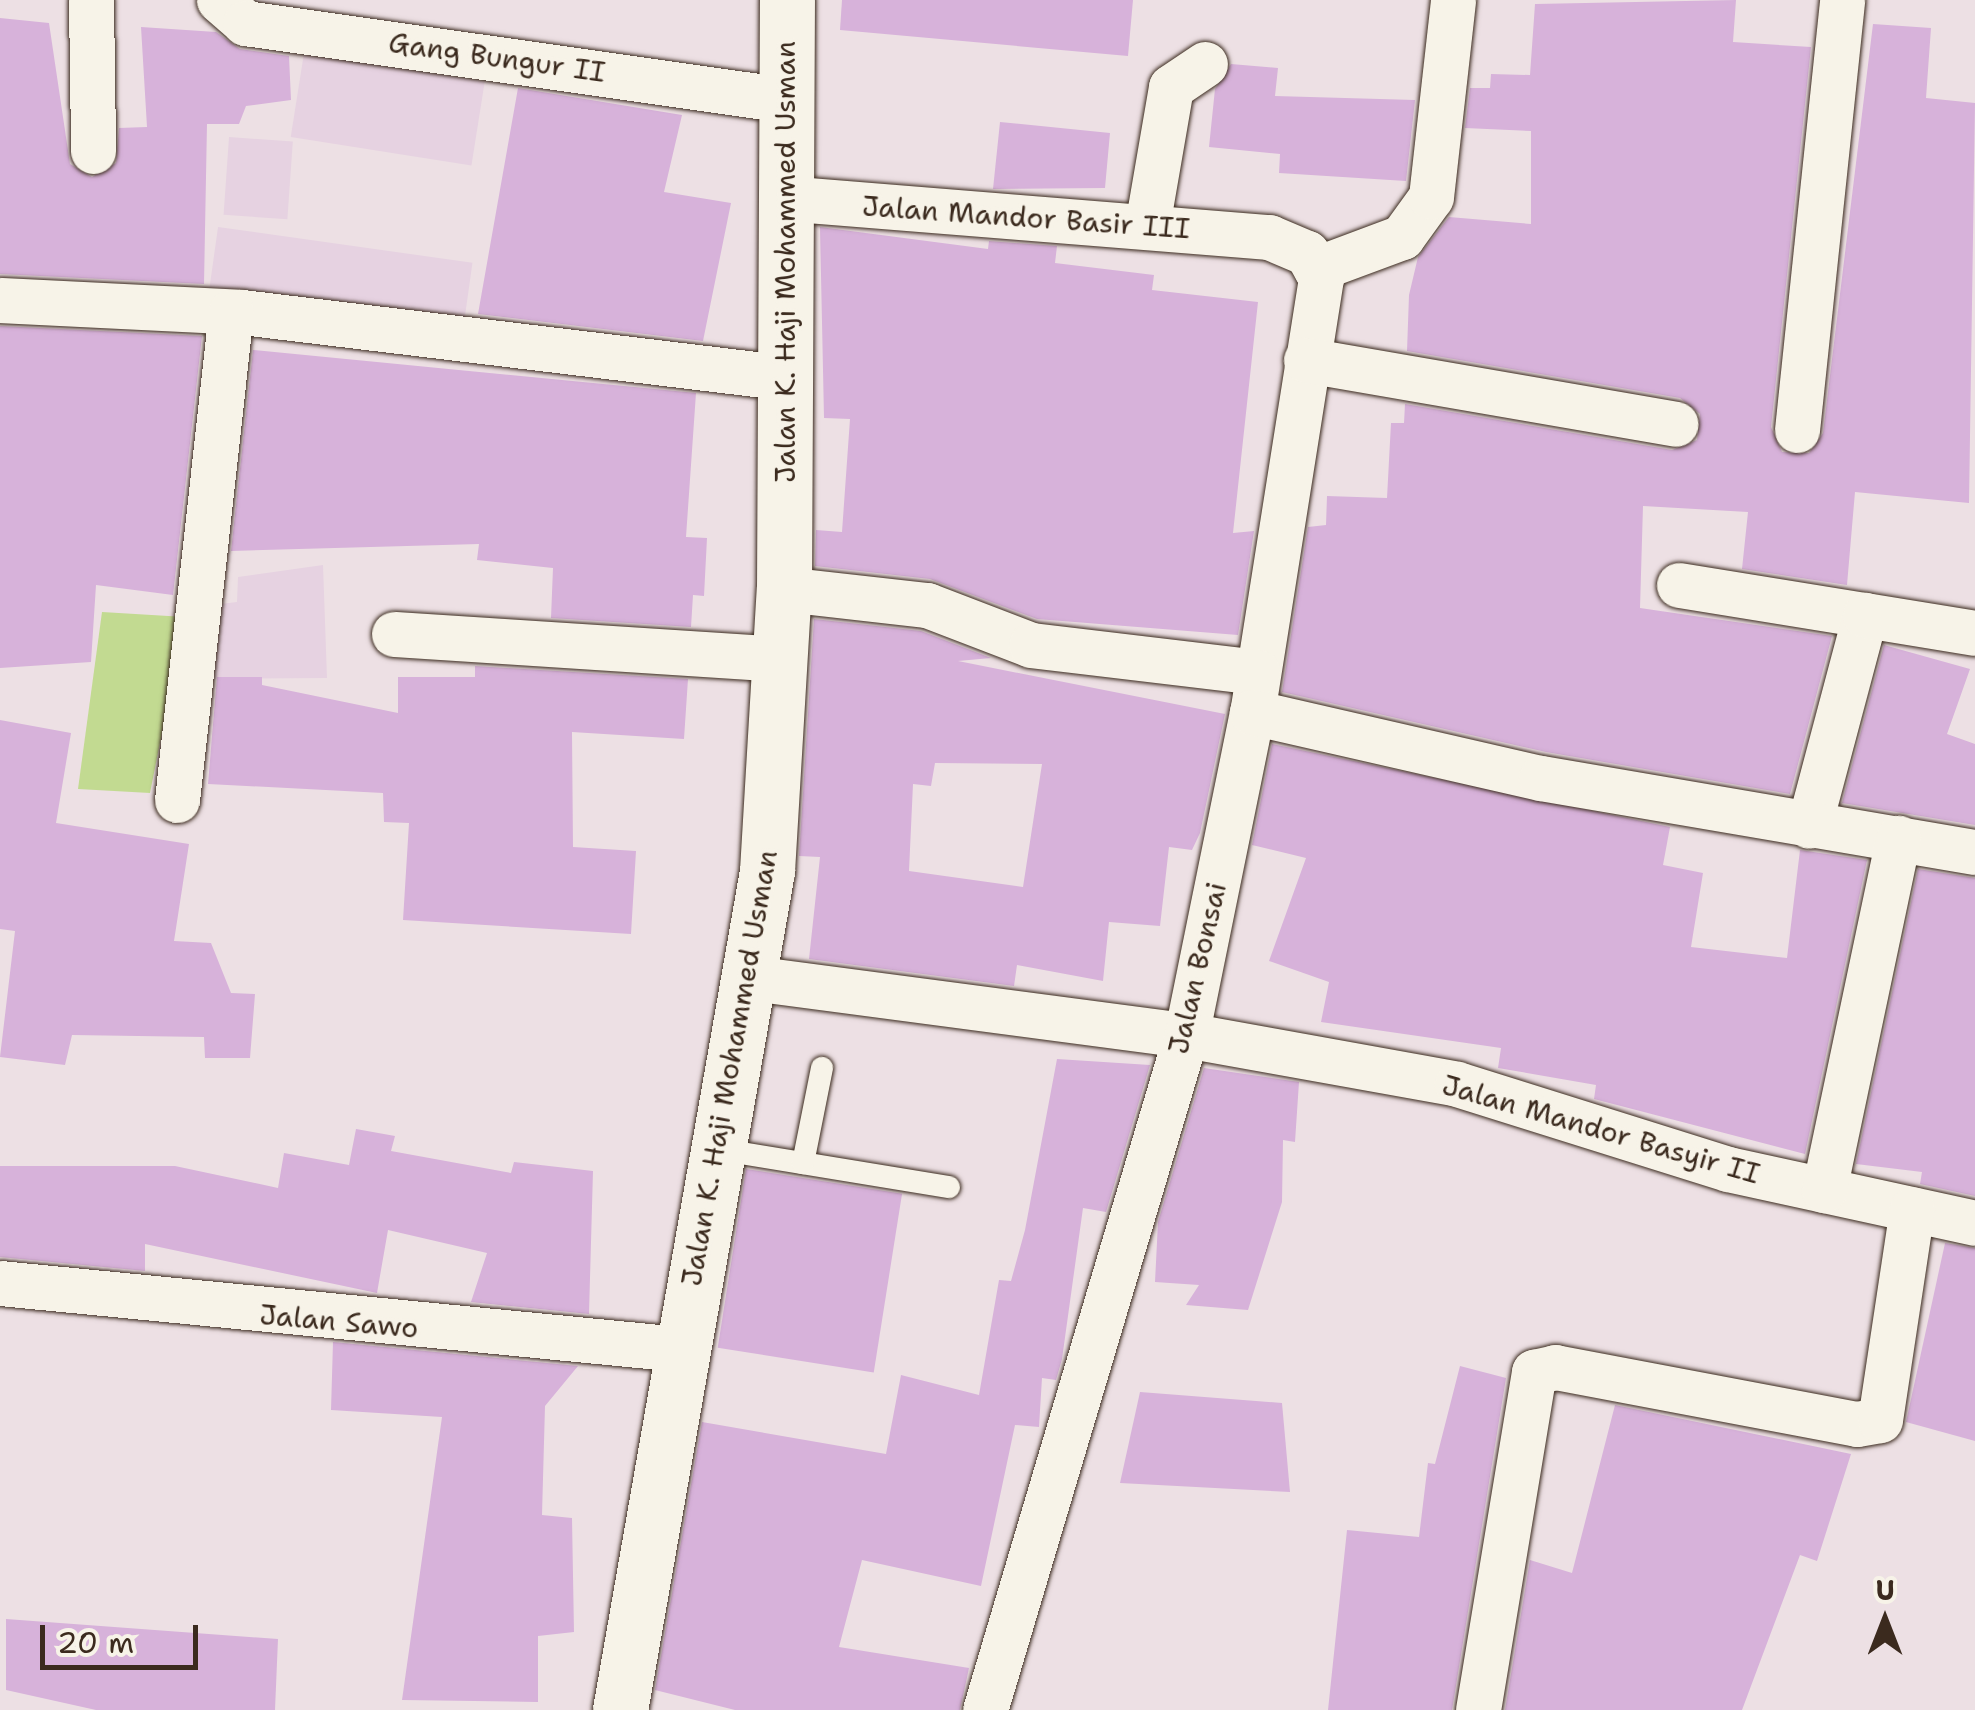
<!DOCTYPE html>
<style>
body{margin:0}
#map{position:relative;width:1975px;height:1710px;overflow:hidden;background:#ede0e4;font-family:"Shantell Sans",sans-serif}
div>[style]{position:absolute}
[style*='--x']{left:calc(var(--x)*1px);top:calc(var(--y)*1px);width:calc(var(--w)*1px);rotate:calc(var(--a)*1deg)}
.built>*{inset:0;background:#e6d2e1;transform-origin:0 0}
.green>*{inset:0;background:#c2da91}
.building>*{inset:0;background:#d7b2da;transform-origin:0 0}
.roads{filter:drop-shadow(0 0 2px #3b2a1e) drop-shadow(0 0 2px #3b2a1e)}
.service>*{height:22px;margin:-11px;padding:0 11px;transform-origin:11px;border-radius:11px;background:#f7f3e8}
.minor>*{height:45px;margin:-22.5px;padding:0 22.5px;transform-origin:22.5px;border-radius:22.5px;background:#f7f3e8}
.tertiary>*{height:55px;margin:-27.5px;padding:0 27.5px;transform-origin:27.5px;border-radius:27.5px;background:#f7f3e8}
span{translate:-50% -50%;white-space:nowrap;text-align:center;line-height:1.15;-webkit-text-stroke:8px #f7f3e8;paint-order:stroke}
.street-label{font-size:28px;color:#3b2a1e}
.north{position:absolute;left:1835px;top:1570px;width:100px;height:100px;-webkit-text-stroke:8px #f7f3e8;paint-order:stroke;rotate:0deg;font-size:28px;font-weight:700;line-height:40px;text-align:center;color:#3b2a1e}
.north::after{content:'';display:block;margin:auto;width:35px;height:45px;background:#3b2a1e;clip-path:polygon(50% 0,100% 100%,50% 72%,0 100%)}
.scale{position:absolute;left:40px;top:1625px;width:158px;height:45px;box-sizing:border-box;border:5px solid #3b2a1e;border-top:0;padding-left:12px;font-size:30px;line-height:35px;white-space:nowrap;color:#3b2a1e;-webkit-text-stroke:8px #f7f3e8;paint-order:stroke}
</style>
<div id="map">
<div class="built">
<i style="left:304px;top:53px;width:183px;height:85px;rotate:9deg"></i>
<i style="left:229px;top:137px;width:64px;height:78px;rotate:4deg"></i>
<i style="left:218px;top:227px;width:257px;height:77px;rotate:8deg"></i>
<i style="clip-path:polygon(323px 565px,327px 678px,209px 679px,213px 605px,237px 602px,238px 577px)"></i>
</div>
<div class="green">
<i style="clip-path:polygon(102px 612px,185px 617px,150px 793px,78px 789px)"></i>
</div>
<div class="building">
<i style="clip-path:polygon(842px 0,1133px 0,1128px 56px,840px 30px)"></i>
<i style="clip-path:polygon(1736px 0,1733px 42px,1811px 47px,1771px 427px,1782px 452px,1809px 453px,1823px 433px,1873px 24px,1931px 28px,1926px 98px,1975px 103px,1969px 503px,1855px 492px,1847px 585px,1742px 569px,1748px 512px,1643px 506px,1640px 608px,1832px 636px,1790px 794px,1546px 752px,1282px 692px,1308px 527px,1326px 525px,1327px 496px,1387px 498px,1391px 423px,1404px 423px,1405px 404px,1672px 450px,1697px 440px,1700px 414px,1680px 398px,1407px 351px,1409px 295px,1418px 257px,1449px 217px,1531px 224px,1531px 131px,1465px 128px,1470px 88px,1490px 88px,1491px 74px,1530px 75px,1535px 4px)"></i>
<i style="clip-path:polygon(0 18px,49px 23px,70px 164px,92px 177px,116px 163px,119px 128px,147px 127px,141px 27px,216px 32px,240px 49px,289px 56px,291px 100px,246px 106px,239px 124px,207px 124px,204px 284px,0 274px)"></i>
<i style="clip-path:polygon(1231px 64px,1278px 68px,1275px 96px,1415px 100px,1406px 181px,1279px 173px,1280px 154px,1209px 147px,1215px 89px)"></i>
<i style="clip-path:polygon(518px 88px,682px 115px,664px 192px,731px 203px,703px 341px,478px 314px)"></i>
<i style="clip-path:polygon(1000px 122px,1110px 133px,1105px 188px,993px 189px)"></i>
<i style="clip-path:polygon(820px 227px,988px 249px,989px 241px,1057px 246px,1055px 263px,1154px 275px,1152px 290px,1258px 302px,1233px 533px,1254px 531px,1238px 635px,1037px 619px,930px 579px,815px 566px,816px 530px,842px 532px,850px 419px,824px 418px)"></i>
<i style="clip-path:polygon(0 326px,202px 336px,173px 595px,96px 585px,91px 662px,0 668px)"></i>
<i style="clip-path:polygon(253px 350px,696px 393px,686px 537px,707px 538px,704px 596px,693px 595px,691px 627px,551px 618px,553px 568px,477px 560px,479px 544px,231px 551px)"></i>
<i style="clip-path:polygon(evenodd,814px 619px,921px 631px,991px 658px,958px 661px,1225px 714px,1200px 833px,1192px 850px,1169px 847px,1160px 926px,1109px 922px,1103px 981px,1017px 965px,1014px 986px,809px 959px,820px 857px,799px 856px,814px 619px,935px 763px,1042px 764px,1023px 887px,909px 871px,913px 784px,931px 786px,935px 763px)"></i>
<i style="clip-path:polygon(1884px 645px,1970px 669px,1947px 734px,1975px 744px,1975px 825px,1842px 803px)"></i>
<i style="clip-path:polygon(475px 666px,688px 679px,684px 739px,572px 732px,573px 847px,636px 851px,631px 934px,403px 920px,409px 823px,384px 822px,383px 793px,208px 784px,217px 677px,262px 677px,262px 685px,398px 713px,398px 677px,475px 677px)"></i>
<i style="clip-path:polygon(0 720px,71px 733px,56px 823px,189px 844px,174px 941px,211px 943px,231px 993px,255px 994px,250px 1058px,205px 1058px,204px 1037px,72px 1035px,65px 1065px,0 1057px,15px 931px,0 929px)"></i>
<i style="clip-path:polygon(1272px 744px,1670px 827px,1663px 865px,1703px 873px,1691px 947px,1787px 958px,1800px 850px,1867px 860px,1805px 1154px,1594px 1099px,1596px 1085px,1498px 1068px,1501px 1048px,1321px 1022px,1329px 982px,1269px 961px,1306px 858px,1252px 845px)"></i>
<i style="clip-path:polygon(1918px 869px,1975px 878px,1975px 1196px,1920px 1184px,1922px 1172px,1856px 1164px)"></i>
<i style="clip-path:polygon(1057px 1059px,1150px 1065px,1106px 1212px,1083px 1208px,1062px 1359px,1056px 1380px,1042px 1378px,1039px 1427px,1015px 1425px,981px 1586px,862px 1560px,839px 1647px,969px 1668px,960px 1710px,735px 1710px,655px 1690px,702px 1422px,886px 1454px,901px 1375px,979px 1395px,999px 1280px,1011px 1281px,1025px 1230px)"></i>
<i style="clip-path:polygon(1204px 1068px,1299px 1082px,1295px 1142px,1283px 1140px,1282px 1202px,1248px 1310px,1186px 1305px,1199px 1285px,1155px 1282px,1158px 1222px)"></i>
<i style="clip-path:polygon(356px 1129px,395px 1136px,391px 1151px,511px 1173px,514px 1162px,593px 1171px,589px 1314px,471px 1302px,487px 1253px,388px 1230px,377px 1293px,145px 1244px,145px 1271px,0 1257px,0 1166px,175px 1166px,278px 1188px,284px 1153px,349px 1165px)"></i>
<i style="left:746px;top:1169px;width:158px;height:181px;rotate:9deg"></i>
<i style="clip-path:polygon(1945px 1243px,1975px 1248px,1975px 1441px,1906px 1422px)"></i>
<i style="clip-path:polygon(333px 1342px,578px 1366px,545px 1406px,542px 1515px,572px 1518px,574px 1632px,538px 1636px,538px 1702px,402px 1700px,442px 1417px,331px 1410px)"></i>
<i style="clip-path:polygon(1460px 1366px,1506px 1378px,1452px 1710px,1328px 1710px,1347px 1530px,1419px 1537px,1428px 1463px,1435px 1464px)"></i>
<i style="clip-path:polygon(1140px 1392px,1282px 1403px,1290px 1492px,1120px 1483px)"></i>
<i style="clip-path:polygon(1615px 1405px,1851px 1454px,1817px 1561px,1800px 1555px,1742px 1710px,1505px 1710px,1530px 1560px,1572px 1573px)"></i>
<i style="clip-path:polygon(6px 1619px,278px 1639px,275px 1710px,96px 1710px,6px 1690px)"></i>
</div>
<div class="roads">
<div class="service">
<i style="--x:716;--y:1149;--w:236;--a:9.3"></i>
<i style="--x:803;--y:1163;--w:97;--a:-78.7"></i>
</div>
<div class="minor">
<i style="--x:91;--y:0;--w:151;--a:89.2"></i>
<i style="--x:219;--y:0;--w:35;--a:41"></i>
<i style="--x:245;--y:23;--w:546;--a:8.1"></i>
<i style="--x:783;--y:198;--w:488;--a:4.6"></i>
<i style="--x:1269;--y:237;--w:41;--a:22.8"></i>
<i style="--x:1307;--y:253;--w:29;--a:61"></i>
<i style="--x:1321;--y:278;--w:439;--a:99"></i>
<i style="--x:1252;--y:712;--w:330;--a:101.5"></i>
<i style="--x:1186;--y:1035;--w:704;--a:106.58"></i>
<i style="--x:1147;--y:226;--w:141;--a:-80.2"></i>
<i style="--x:1171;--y:87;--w:41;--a:-34.1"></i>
<i style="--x:1316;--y:269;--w:92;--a:-20.4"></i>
<i style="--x:1402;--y:237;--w:49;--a:-54.1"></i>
<i style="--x:1431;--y:197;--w:198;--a:-83.6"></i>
<i style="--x:0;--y:300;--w:242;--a:2.8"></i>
<i style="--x:242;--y:312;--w:542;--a:6.89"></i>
<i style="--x:1306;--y:360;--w:375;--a:9.8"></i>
<i style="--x:1797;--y:430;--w:432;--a:-84"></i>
<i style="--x:1679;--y:585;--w:188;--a:9.2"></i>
<i style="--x:1865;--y:615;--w:218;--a:104.9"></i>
<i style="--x:784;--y:589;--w:144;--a:6.4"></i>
<i style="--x:927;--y:605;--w:111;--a:21"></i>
<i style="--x:1031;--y:645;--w:228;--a:6.8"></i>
<i style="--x:1865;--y:615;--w:111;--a:9.3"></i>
<i style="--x:394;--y:634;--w:389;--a:3.7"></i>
<i style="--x:1252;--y:712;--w:296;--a:12.9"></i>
<i style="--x:1541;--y:778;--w:440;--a:9.7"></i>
<i style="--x:177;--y:800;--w:491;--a:-83.7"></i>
<i style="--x:751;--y:978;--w:439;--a:7.5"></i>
<i style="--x:1186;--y:1035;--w:275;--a:10.2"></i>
<i style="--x:1457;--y:1084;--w:284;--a:17.4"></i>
<i style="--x:1728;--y:1169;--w:253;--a:12.3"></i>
<i style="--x:1824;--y:1190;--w:360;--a:-78.1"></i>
<i style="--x:0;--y:1283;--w:682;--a:5.55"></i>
<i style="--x:1478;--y:1710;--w:343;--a:-80.6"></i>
<i style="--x:1534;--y:1372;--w:22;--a:-13"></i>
<i style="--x:1555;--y:1367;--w:307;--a:10.7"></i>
<i style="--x:1857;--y:1424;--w:23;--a:-10"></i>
<i style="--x:1880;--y:1420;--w:213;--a:-81.4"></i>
</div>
<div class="tertiary">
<i style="--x:620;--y:1710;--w:852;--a:-80.06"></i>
<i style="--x:767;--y:871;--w:283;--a:-86.6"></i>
<i style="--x:784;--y:589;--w:589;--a:-89.71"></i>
</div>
</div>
<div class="street-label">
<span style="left:497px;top:57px;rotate:8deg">Gang Bungur II</span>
<span style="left:1026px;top:217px;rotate:4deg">Jalan Mandor Basir III</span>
<span style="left:785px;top:262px;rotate:-90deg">Jalan K. Haji Mohammed Usman</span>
<span style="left:1197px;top:968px;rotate:-77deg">Jalan Bonsai</span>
<span style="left:729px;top:1068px;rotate:-80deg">Jalan K. Haji Mohammed Usman</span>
<span style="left:1601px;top:1129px;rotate:16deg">Jalan Mandor Basyir II</span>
<span style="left:339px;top:1321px;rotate:5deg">Jalan Sawo</span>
</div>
<div class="north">U</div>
<div class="scale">20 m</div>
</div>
